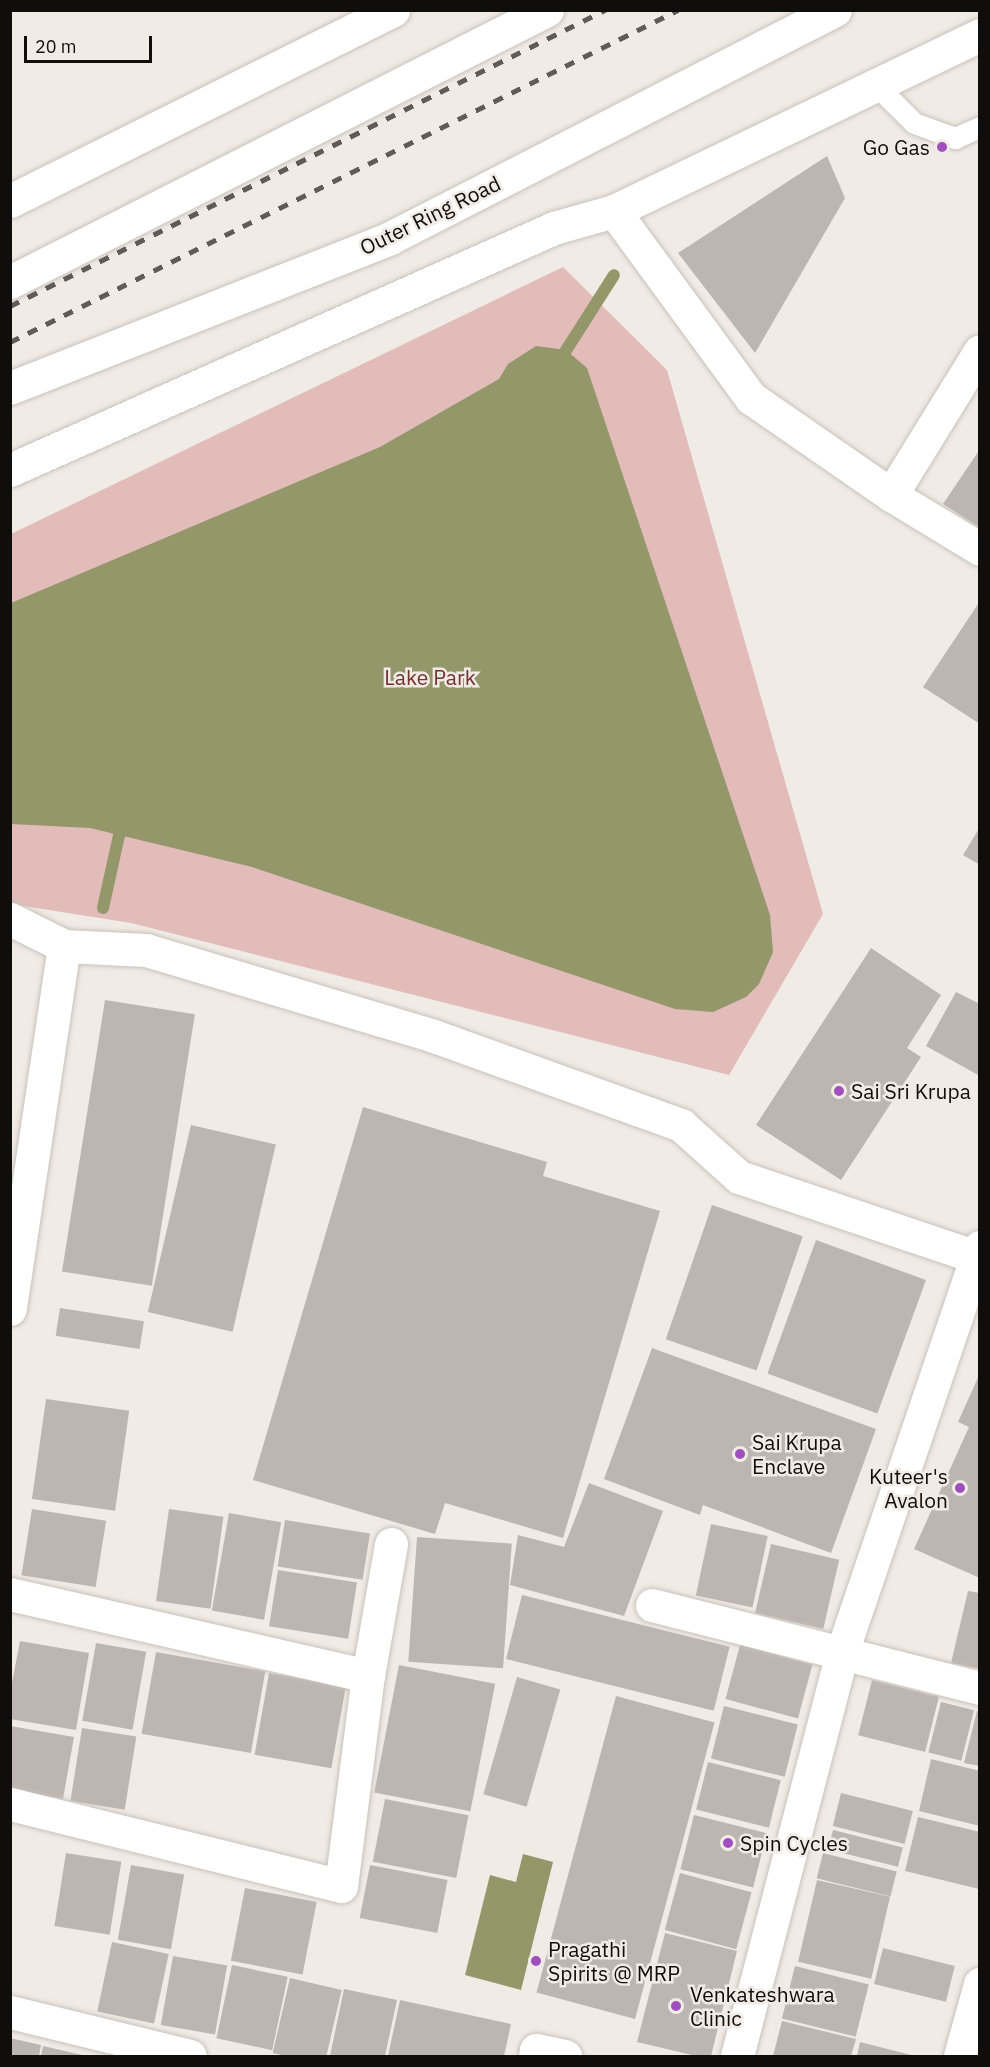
<!DOCTYPE html>
<style>
body{margin:0}
#map{position:relative;width:990px;height:2067px;overflow:hidden;background:#f1ebe5;font-family:"IBM Plex Sans",sans-serif}
div>[style]{position:absolute}
[style*='--x']{left:calc(var(--x)*1px);top:calc(var(--y)*1px);width:calc(var(--w)*1px);rotate:calc(var(--a)*1deg)}
.green>*{inset:0;background:#e1bcb9}
.water>*{inset:0;background:#93976a}
.stream>*{height:12px;margin:-6px;padding:0 6px;transform-origin:6px;border-radius:6px;background:#93976a}
.building>*{inset:0;background:#bdb5b1;transform-origin:0 0}
.roads{filter:drop-shadow(0 0 2px #c8c2bc) drop-shadow(0 0 2px #c8c2bc)}
.service>*{height:21px;margin:-10.5px;padding:0 10.5px;transform-origin:10.5px;border-radius:10.5px;background:#fff}
.minor>*{height:33px;margin:-16.5px;padding:0 16.5px;transform-origin:16.5px;border-radius:16.5px;background:#fff}
.tertiary>*{height:33px;margin:-16.5px;padding:0 16.5px;transform-origin:16.5px;border-radius:16.5px;background:#fff}
.trunk>*{height:33px;margin:-16.5px;padding:0 16.5px;transform-origin:16.5px;border-radius:16.5px;background:#fff}
.rail>*{height:4.5px;margin-top:-2.25px;transform-origin:0;background:repeating-linear-gradient(90deg,#5e5b58 0 10px,transparent 0 20px)}
.dots>*{width:16px;height:16px;translate:-50% -50%;box-sizing:border-box;border:3px solid #f1ebe5;border-radius:50%}
span{translate:-50% -50%;white-space:nowrap;text-align:center;line-height:1.15;-webkit-text-stroke:5px #f1ebe5;paint-order:stroke}
.poi-label{font-size:21px;color:#100e0d}
.right{translate:-100% -50%;text-align:right}
.left{translate:0 -50%;text-align:left}
.street-label{font-size:21px;color:#100e0d}
.park-label{font-size:21px;color:#733130}
.frame{position:absolute;inset:0;border:12px solid #100e0d;pointer-events:none}
.scale{position:absolute;left:24px;top:36px;width:128px;height:27px;box-sizing:border-box;border:3px solid #100e0d;border-top:0;padding-left:8px;font-size:18px;line-height:21px;white-space:nowrap;color:#100e0d;-webkit-text-stroke:4px #f1ebe5;paint-order:stroke}
</style>
<div id="map">
<div class="green">
<i style="clip-path:polygon(563px 267px,667px 370px,823px 914px,729px 1075px,131px 923px,11px 904px,11px 534px)"></i>
</div>
<div class="water">
<i style="clip-path:polygon(536px 346px,566px 350px,587px 368px,770px 915px,773px 952px,759px 984px,746px 997px,713px 1012px,675px 1009px,252px 867px,90px 828px,11px 824px,11px 603px,380px 447px,499px 379px,508px 364px)"></i>
<i style="clip-path:polygon(523px 1854px,553px 1862px,521px 1990px,465px 1975px,490px 1875px,516px 1882px)"></i>
</div>
<div class="stream">
<i style="--x:558;--y:363;--w:104;--a:-57.5"></i>
<i style="--x:103;--y:908;--w:75;--a:-77.6"></i>
<i style="--x:119;--y:835;--w:16;--a:-47"></i>
</div>
<div class="building">
<i style="clip-path:polygon(827px 156px,845px 198px,755px 353px,678px 253px)"></i>
<i style="clip-path:polygon(980px 449px,980px 528px,943px 504px)"></i>
<i style="clip-path:polygon(980px 601px,980px 724px,923px 687px)"></i>
<i style="clip-path:polygon(980px 827px,980px 865px,963px 855px)"></i>
<i style="clip-path:polygon(871px 948px,941px 995px,907px 1048px,921px 1057px,841px 1180px,756px 1125px)"></i>
<i style="clip-path:polygon(956px 992px,980px 1004px,980px 1076px,926px 1046px)"></i>
<i style="left:105px;top:1000px;width:91px;height:275px;rotate:9deg"></i>
<i style="clip-path:polygon(363px 1107px,547px 1162px,543px 1176px,660px 1211px,563px 1538px,445px 1503px,435px 1534px,253px 1480px)"></i>
<i style="left:191px;top:1125px;width:87px;height:192px;rotate:13deg"></i>
<i style="left:712px;top:1205px;width:96px;height:142px;rotate:19deg"></i>
<i style="left:816px;top:1240px;width:117px;height:142px;rotate:20deg"></i>
<i style="left:60px;top:1308px;width:85px;height:28px;rotate:9deg"></i>
<i style="clip-path:polygon(652px 1348px,876px 1429px,831px 1553px,703px 1505px,700px 1515px,604px 1479px)"></i>
<i style="clip-path:polygon(980px 1373px,980px 1578px,914px 1549px,969px 1427px,958px 1422px)"></i>
<i style="left:46px;top:1399px;width:84px;height:101px;rotate:8deg"></i>
<i style="clip-path:polygon(589px 1483px,663px 1511px,624px 1616px,510px 1585px,518px 1535px,564px 1547px)"></i>
<i style="left:32px;top:1509px;width:75px;height:67px;rotate:9deg"></i>
<i style="left:169px;top:1509px;width:55px;height:93px;rotate:8deg"></i>
<i style="left:229px;top:1513px;width:53px;height:99px;rotate:10deg"></i>
<i style="left:285px;top:1520px;width:86px;height:47px;rotate:9deg"></i>
<i style="left:711px;top:1524px;width:58px;height:73px;rotate:12deg"></i>
<i style="left:417px;top:1537px;width:95px;height:125px;rotate:4deg"></i>
<i style="left:771px;top:1544px;width:70px;height:71px;rotate:13deg"></i>
<i style="left:278px;top:1570px;width:80px;height:57px;rotate:9deg"></i>
<i style="clip-path:polygon(968px 1591px,980px 1593px,980px 1669px,951px 1663px)"></i>
<i style="left:522px;top:1595px;width:214px;height:66px;rotate:14deg"></i>
<i style="clip-path:polygon(20px 1641px,89px 1653px,76px 1730px,10px 1719px,10px 1693px)"></i>
<i style="left:96px;top:1643px;width:51px;height:79px;rotate:10deg"></i>
<i style="left:740px;top:1645px;width:75px;height:56px;rotate:15deg"></i>
<i style="left:156px;top:1652px;width:111px;height:83px;rotate:10deg"></i>
<i style="left:399px;top:1665px;width:98px;height:130px;rotate:11deg"></i>
<i style="left:269px;top:1673px;width:78px;height:83px;rotate:10deg"></i>
<i style="left:517px;top:1677px;width:45px;height:122px;rotate:16deg"></i>
<i style="left:872px;top:1680px;width:69px;height:57px;rotate:14deg"></i>
<i style="left:616px;top:1696px;width:102px;height:307px;rotate:15deg"></i>
<i style="left:941px;top:1702px;width:34px;height:52px;rotate:14deg"></i>
<i style="left:724px;top:1706px;width:76px;height:54px;rotate:14deg"></i>
<i style="clip-path:polygon(977px 1711px,980px 1711px,980px 1766px,964px 1763px)"></i>
<i style="clip-path:polygon(10px 1726px,74px 1737px,63px 1799px,10px 1789px)"></i>
<i style="left:82px;top:1728px;width:55px;height:74px;rotate:9deg"></i>
<i style="clip-path:polygon(931px 1759px,980px 1771px,980px 1826px,919px 1811px)"></i>
<i style="left:708px;top:1762px;width:75px;height:49px;rotate:14deg"></i>
<i style="left:841px;top:1793px;width:74px;height:34px;rotate:14deg"></i>
<i style="left:385px;top:1799px;width:85px;height:64px;rotate:11deg"></i>
<i style="left:694px;top:1815px;width:75px;height:56px;rotate:14deg"></i>
<i style="clip-path:polygon(918px 1817px,980px 1832px,979px 1889px,905px 1871px)"></i>
<i style="left:833px;top:1830px;width:72px;height:20px;rotate:14deg"></i>
<i style="left:66px;top:1853px;width:56px;height:74px;rotate:9deg"></i>
<i style="left:823px;top:1853px;width:76px;height:26px;rotate:14deg"></i>
<i style="left:131px;top:1865px;width:54px;height:76px;rotate:10deg"></i>
<i style="left:370px;top:1865px;width:79px;height:54px;rotate:11deg"></i>
<i style="left:680px;top:1873px;width:74px;height:59px;rotate:15deg"></i>
<i style="left:817px;top:1880px;width:75px;height:84px;rotate:13deg"></i>
<i style="left:245px;top:1888px;width:73px;height:74px;rotate:11deg"></i>
<i style="clip-path:polygon(665px 1933px,737px 1951px,711px 2056px,696px 2056px,637px 2042px)"></i>
<i style="left:112px;top:1942px;width:58px;height:71px;rotate:12deg"></i>
<i style="left:883px;top:1948px;width:74px;height:37px;rotate:14deg"></i>
<i style="left:173px;top:1956px;width:55px;height:70px;rotate:10deg"></i>
<i style="left:232px;top:1965px;width:57px;height:75px;rotate:12deg"></i>
<i style="left:795px;top:1966px;width:76px;height:54px;rotate:14deg"></i>
<i style="left:290px;top:1978px;width:53px;height:77px;rotate:13deg"></i>
<i style="clip-path:polygon(344px 1989px,397px 2000px,385px 2056px,330px 2056px)"></i>
<i style="clip-path:polygon(400px 2000px,511px 2024px,504px 2056px,388px 2056px)"></i>
<i style="clip-path:polygon(782px 2021px,856px 2039px,851px 2056px,773px 2056px)"></i>
<i style="clip-path:polygon(10px 2038px,41px 2045px,39px 2056px,10px 2056px)"></i>
<i style="clip-path:polygon(860px 2042px,915px 2056px,857px 2056px)"></i>
<i style="clip-path:polygon(43px 2046px,87px 2056px,41px 2056px)"></i>
</div>
<div class="roads">
<div class="service">
<i style="--x:876;--y:85;--w:54;--a:45"></i>
<i style="--x:914;--y:123;--w:44;--a:20.1"></i>
<i style="--x:955;--y:138;--w:27;--a:-24"></i>
</div>
<div class="minor">
<i style="--x:614;--y:211;--w:232;--a:53.8"></i>
<i style="--x:751;--y:398;--w:170;--a:34.7"></i>
<i style="--x:891;--y:495;--w:104;--a:31.2"></i>
<i style="--x:891;--y:495;--w:169;--a:-58.3"></i>
<i style="--x:10;--y:919;--w:60;--a:26.6"></i>
<i style="--x:64;--y:946;--w:367;--a:98.5"></i>
<i style="--x:64;--y:946;--w:82;--a:2.8"></i>
<i style="--x:146;--y:950;--w:301;--a:16.6"></i>
<i style="--x:434;--y:1036;--w:263;--a:19.8"></i>
<i style="--x:681;--y:1125;--w:78;--a:41.9"></i>
<i style="--x:739;--y:1177;--w:254;--a:18.6"></i>
<i style="--x:10;--y:1594;--w:367;--a:12.9"></i>
<i style="--x:652;--y:1605;--w:338;--a:14.2"></i>
<i style="--x:10;--y:1804;--w:341;--a:13.9"></i>
<i style="--x:341;--y:1886;--w:212;--a:-82.7"></i>
<i style="--x:368;--y:1676;--w:134;--a:-80.1"></i>
<i style="--x:10;--y:2012;--w:185;--a:13.7"></i>
<i style="--x:535;--y:2056;--w:6;--a:-81"></i>
<i style="--x:536;--y:2050;--w:30;--a:12"></i>
<i style="--x:737;--y:2056;--w:417;--a:-75.4"></i>
<i style="--x:842;--y:1652;--w:428;--a:-71.2"></i>
<i style="--x:960;--y:2056;--w:75;--a:-74.5"></i>
</div>
<div class="tertiary">
<i style="--x:10;--y:201;--w:428;--a:-26.5"></i>
<i style="--x:10;--y:470;--w:595;--a:-23.98"></i>
<i style="--x:554;--y:228;--w:62;--a:-15.8"></i>
<i style="--x:614;--y:211;--w:406;--a:-25.7"></i>
</div>
<div class="trunk">
<i style="--x:10;--y:282;--w:602;--a:-26.86"></i>
<i style="--x:10;--y:388;--w:409;--a:-21.5"></i>
<i style="--x:390;--y:238;--w:500;--a:-27.13"></i>
</div>
</div>
<div class="rail">
<i style="--x:10;--y:306;--w:665;--a:-26.45"></i>
<i style="--x:10;--y:342;--w:746;--a:-26.43"></i>
</div>
<div class="dots">
<i style="left:942px;top:147px;background:#a14fbe"></i>
<i style="left:839px;top:1091px;background:#a14fbe"></i>
<i style="left:740px;top:1454px;background:#a14fbe"></i>
<i style="left:960px;top:1488px;background:#a14fbe"></i>
<i style="left:728px;top:1843px;background:#a14fbe"></i>
<i style="left:536px;top:1961px;background:#a14fbe"></i>
<i style="left:676px;top:2006px;background:#a14fbe"></i>
</div>
<div class="poi-label">
<span class="right" style="left:930px;top:147px">Go Gas</span>
<span class="left" style="left:851px;top:1091px">Sai Sri Krupa</span>
<span class="left" style="left:752px;top:1454px">Sai Krupa<br>Enclave</span>
<span class="right" style="left:948px;top:1488px">Kuteer's<br>Avalon</span>
<span class="left" style="left:740px;top:1843px">Spin Cycles</span>
<span class="left" style="left:548px;top:1961px">Pragathi<br>Spirits @ MRP</span>
<span class="left" style="left:690px;top:2006px">Venkateshwara<br>Clinic</span>
</div>
<div class="street-label">
<span style="left:430px;top:215px;rotate:-26deg">Outer Ring Road</span>
</div>
<div class="park-label">
<span style="left:430px;top:677px">Lake Park</span>
</div>
<div class="frame"></div>
<div class="scale">20 m</div>
</div>
